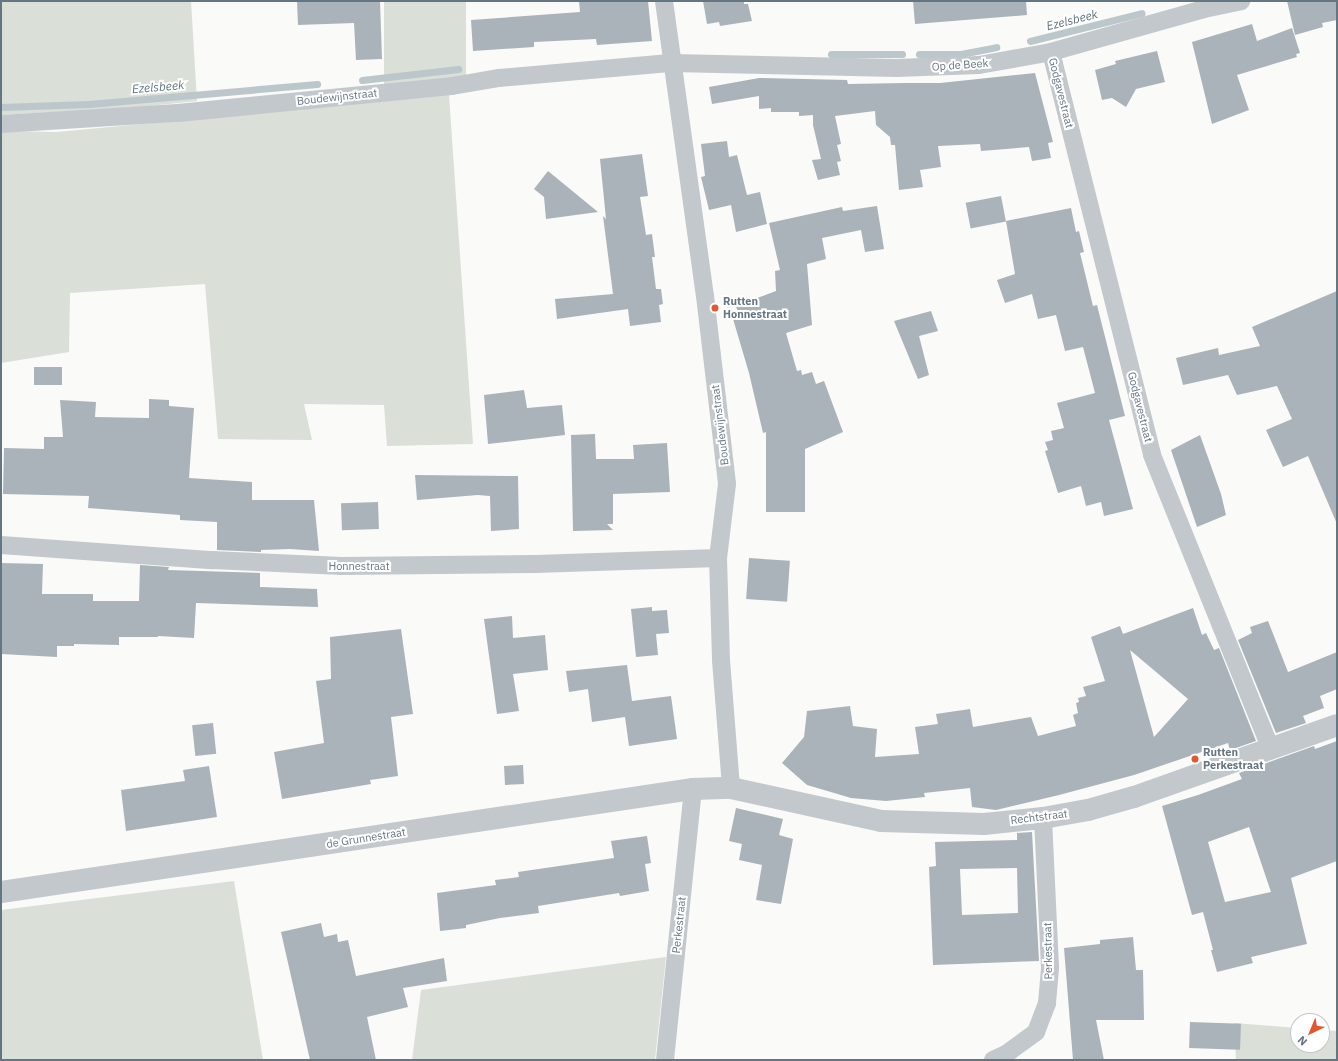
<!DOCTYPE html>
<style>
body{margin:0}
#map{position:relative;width:1338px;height:1061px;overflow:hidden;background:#fafaf8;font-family:"IBM Plex Sans",sans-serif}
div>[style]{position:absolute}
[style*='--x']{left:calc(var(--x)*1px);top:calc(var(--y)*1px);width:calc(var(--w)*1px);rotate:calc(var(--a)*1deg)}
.green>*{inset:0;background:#dadfd7;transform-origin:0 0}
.stream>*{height:7px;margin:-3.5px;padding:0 3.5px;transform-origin:3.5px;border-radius:3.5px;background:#bbc7cb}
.building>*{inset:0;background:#aab3b9;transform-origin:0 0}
.minor>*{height:18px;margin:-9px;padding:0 9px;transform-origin:9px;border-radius:9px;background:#c3c8cc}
.tertiary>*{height:22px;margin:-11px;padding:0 11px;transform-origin:11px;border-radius:11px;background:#c3c8cc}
.dots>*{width:11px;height:11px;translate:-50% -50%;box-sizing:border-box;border:2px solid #fff;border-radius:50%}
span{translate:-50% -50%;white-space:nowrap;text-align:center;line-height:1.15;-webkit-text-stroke:4px #fff;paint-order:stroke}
.street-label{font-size:11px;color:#657683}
.poi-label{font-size:11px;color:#657683;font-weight:700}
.left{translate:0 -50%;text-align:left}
.water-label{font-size:12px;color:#60757c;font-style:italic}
.frame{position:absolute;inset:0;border:2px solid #657683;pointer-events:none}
.north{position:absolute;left:1290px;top:1013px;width:40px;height:40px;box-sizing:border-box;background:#fff;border:1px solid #c1c8cd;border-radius:50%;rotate:224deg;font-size:11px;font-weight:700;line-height:16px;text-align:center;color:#657683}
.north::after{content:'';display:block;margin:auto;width:14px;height:18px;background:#e4572e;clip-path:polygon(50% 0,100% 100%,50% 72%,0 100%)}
</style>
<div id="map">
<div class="green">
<i style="clip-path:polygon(1px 1px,191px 1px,197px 101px,140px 107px,1px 115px)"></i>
<i style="left:384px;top:1px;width:82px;height:84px"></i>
<i style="clip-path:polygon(449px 95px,473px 444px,387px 446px,384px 405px,304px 404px,312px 440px,218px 439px,205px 284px,70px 293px,69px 352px,1px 363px,1px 131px,57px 132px)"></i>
<i style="clip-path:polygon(234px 881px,263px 1060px,1px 1060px,1px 910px)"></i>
<i style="clip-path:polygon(666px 957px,655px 1060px,412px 1060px,421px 990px)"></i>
<i style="clip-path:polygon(1234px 1023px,1298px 1028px,1298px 1045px,1322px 1045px,1322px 1030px,1337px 1031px,1337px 1060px,1236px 1060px)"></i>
</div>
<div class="stream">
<i style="--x:1030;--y:41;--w:115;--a:-14"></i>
<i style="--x:831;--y:54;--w:71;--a:0"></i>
<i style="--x:919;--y:54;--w:42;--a:0"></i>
<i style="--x:961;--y:54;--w:36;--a:-11"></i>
<i style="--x:362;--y:80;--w:97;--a:-6.5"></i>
<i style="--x:1;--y:107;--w:88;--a:-2"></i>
<i style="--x:89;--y:104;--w:229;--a:-5"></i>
</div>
<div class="building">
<i style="clip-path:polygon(297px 1px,380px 1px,382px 59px,356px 60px,354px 23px,298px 25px)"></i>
<i style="clip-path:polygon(579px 1px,648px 1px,652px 41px,597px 45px,596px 39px,534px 42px,534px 47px,473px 51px,471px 20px,580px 12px)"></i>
<i style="clip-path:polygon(703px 1px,744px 1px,744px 4px,748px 4px,752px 21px,720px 26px,719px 22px,707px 24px)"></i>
<i style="clip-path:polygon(913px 1px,1026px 1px,1027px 15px,915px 24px)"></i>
<i style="clip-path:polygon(1287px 1px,1337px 1px,1337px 20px,1322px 23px,1323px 27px,1295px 35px)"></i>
<i style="clip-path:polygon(1252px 24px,1257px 41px,1292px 28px,1300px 53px,1296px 54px,1297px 57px,1237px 75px,1249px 110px,1212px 124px,1192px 42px)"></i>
<i style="clip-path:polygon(1157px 51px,1165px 82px,1136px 89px,1126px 107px,1112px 98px,1102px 100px,1095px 70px,1116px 64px,1115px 61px)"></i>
<i style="clip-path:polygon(1035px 73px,1053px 142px,1048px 143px,1051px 158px,1032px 161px,1029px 147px,981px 151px,980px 144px,938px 146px,941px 167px,920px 170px,923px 187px,899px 190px,895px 145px,891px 145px,890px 137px,876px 125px,875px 111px,835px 116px,841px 144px,837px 145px,841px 161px,837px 162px,840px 175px,818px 180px,812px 160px,821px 159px,813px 125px,813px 115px,799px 116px,799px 112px,771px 112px,771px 108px,759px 109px,759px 96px,712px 104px,709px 87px,759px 78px,847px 80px,848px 84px,905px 83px,940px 83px)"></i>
<i style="clip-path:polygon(727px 141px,729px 157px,737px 155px,747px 195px,760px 192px,767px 224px,736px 232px,731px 205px,709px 210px,701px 177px,705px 176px,701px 144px)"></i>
<i style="clip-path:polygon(642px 154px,648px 196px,640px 197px,646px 235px,652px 234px,655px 257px,652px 257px,656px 289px,661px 289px,663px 304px,659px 305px,661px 322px,630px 326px,628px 309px,557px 319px,555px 299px,613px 294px,603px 216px,606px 219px,600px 159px)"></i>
<i style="clip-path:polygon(548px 171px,598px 212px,546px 219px,544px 197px,534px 189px)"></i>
<i style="left:1001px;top:196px;width:26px;height:36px;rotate:79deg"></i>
<i style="clip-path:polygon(877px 206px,884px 249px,865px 252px,861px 230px,822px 238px,826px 259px,807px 264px,812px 325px,786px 333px,797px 371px,801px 370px,802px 375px,812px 372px,816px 384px,824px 381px,843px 432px,805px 449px,805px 512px,766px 512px,766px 432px,763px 433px,749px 373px,733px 319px,739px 317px,736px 306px,776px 291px,775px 271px,780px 270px,769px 223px,842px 207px,843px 211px)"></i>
<i style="clip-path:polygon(1071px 208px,1076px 232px,1079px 231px,1084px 252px,1080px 253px,1093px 306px,1097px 305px,1125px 416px,1109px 420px,1133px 509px,1104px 516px,1101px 502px,1086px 506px,1081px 486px,1058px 493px,1045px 451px,1048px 450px,1045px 442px,1053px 440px,1051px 431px,1064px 428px,1057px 403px,1095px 393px,1083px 347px,1065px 351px,1056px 315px,1038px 319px,1032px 294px,1005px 303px,997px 280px,1015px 274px,1006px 221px)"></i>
<i style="clip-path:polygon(1337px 291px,1337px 524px,1308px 456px,1283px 467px,1266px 430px,1292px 419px,1277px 386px,1237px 395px,1228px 375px,1183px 385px,1176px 358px,1218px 348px,1219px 355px,1260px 346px,1252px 327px)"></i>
<i style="clip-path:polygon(931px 311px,938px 331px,919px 336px,929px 375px,918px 379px,894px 321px)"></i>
<i style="left:34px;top:367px;width:28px;height:18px"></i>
<i style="clip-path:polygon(524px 390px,527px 408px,562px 405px,565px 435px,488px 444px,484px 395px)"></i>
<i style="clip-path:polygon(149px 399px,169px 400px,169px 406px,194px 408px,189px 478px,252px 482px,252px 500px,314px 500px,319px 551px,290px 549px,261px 550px,261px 552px,217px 550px,217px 522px,180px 520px,180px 515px,88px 508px,89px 496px,3px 494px,4px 448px,44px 449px,44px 437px,63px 437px,60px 400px,96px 402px,95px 417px,149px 418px)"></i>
<i style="clip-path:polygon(595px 434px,596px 459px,634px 459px,633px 445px,667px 443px,670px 492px,613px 494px,613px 524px,607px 524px,613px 530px,573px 531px,571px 435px)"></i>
<i style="clip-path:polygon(1200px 435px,1221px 494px,1226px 515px,1197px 527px,1171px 450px)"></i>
<i style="clip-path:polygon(415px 475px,518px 476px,519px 529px,491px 531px,490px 496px,478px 495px,417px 500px)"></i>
<i style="left:378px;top:502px;width:27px;height:37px;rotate:88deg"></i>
<i style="left:749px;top:558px;width:41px;height:41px;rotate:4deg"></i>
<i style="clip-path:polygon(1px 563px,43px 564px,42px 594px,93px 594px,93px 601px,139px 601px,140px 565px,169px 567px,168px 570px,260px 573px,260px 587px,317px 589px,318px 607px,196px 603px,194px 638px,158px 636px,158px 637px,119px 637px,119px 645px,74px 644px,74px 646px,57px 646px,57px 657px,1px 654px)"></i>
<i style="clip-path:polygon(652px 607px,652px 611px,667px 610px,669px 633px,656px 634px,658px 655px,636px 657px,631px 609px)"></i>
<i style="clip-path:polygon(evenodd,1193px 608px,1202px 635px,1206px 633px,1214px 650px,1219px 648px,1256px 741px,1230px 750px,1228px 743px,1134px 775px,1059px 795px,996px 810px,972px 807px,970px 788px,924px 793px,925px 797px,886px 801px,851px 798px,807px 785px,782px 763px,804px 737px,807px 711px,850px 706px,853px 726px,877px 729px,875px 757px,919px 754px,915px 727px,938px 724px,936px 714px,970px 709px,973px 727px,1031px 717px,1038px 736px,1076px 726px,1073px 715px,1078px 713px,1076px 703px,1079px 702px,1078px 698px,1086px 696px,1083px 687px,1105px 681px,1091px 637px,1120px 626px,1123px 634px,1193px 608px,1130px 650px,1188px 699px,1154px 737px,1130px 650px)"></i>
<i style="clip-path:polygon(512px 616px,513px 638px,545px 635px,548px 670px,513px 674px,519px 711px,497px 714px,484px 619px)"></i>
<i style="clip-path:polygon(1268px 621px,1288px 672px,1337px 652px,1337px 689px,1320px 696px,1324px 708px,1303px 716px,1306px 723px,1276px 733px,1238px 640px,1252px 633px,1250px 627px)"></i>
<i style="clip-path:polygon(401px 629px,413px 714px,391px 717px,398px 776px,370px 780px,371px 784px,282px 799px,274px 752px,324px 743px,316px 681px,331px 679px,330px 637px)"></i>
<i style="clip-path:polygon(627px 665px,632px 701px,671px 696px,677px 739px,629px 746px,625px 717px,592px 722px,588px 689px,569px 692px,566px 671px)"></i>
<i style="left:213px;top:723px;width:31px;height:21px;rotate:84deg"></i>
<i style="clip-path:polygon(evenodd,1337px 741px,1337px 861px,1291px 878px,1307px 944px,1251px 957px,1253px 963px,1217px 972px,1211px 950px,1213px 950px,1203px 912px,1192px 915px,1162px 806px,1198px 795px,1242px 779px,1239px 773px,1314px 746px,1315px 749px,1337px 741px,1249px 827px,1271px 892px,1225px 902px,1208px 842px,1249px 827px)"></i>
<i style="left:523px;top:765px;width:19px;height:19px;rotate:87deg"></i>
<i style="clip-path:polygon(209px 766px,217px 817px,126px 831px,121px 790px,185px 781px,183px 770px)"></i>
<i style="clip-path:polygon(736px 808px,783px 819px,779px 835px,793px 839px,781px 904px,756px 900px,762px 865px,739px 860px,742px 844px,729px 841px)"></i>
<i style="clip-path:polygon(evenodd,1032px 832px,1039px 961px,933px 965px,929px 867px,936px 866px,935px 842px,1017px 840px,1017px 833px,1032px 832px,1017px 868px,1018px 913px,962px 915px,960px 869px,1017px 868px)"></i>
<i style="clip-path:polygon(647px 836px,651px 863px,645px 864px,649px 891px,620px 896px,619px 893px,538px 906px,539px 913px,500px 918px,466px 925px,466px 928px,440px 931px,437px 893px,496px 885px,495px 880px,519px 877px,518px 872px,614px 858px,611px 841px)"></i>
<i style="clip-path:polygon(321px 923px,324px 937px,337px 934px,338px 942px,348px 940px,356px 976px,444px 958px,447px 981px,403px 988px,408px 1007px,367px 1017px,376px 1060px,310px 1060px,281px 932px)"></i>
<i style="clip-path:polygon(1133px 937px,1136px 970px,1143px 970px,1144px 1020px,1096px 1020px,1104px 1060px,1073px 1060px,1064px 948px,1100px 944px,1100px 940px)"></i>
<i style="left:1190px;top:1022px;width:51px;height:26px;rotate:2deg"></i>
</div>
<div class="minor">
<i style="--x:664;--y:1;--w:298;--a:82.1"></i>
<i style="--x:705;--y:296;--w:189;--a:83.3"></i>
<i style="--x:727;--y:484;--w:75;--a:96.9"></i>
<i style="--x:718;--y:558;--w:102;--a:88.3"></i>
<i style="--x:721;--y:660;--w:128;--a:85.5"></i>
<i style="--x:1051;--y:52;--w:415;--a:75.9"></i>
<i style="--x:1152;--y:455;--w:318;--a:68"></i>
<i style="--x:1;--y:124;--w:177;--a:-3.6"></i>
<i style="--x:178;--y:113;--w:275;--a:-5.6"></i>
<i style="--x:452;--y:86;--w:48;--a:-9.7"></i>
<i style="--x:499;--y:78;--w:174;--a:-5"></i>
<i style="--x:672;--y:63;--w:224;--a:1.3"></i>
<i style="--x:896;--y:68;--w:83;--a:-2.1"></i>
<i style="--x:979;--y:65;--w:73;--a:-10.2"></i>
<i style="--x:1051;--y:52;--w:159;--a:-15.7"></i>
<i style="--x:1204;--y:9;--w:38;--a:-12"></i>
<i style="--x:1;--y:545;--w:212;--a:4.1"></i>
<i style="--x:212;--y:560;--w:130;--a:2.6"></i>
<i style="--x:342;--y:566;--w:193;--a:-0.6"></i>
<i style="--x:535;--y:564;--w:183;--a:-1.9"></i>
<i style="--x:665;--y:1060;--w:272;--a:-84.1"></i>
<i style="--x:993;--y:1060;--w:14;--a:-25"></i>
<i style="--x:1006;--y:1054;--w:37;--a:-36"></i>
<i style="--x:1036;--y:1032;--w:31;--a:-69"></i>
<i style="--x:1047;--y:1003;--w:36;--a:-85"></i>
<i style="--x:1050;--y:967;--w:149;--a:-92.7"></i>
</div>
<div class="tertiary">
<i style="--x:1;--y:892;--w:700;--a:-8.47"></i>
<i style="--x:693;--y:789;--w:38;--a:-2"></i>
<i style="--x:731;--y:788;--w:154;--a:12.4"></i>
<i style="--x:881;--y:821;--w:103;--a:1.7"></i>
<i style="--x:984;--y:824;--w:59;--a:-5.8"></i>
<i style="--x:1043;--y:818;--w:46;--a:-10.1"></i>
<i style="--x:1088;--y:810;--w:48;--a:-15.8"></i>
<i style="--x:1134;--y:797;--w:215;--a:-19.5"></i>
</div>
<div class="dots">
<i style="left:715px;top:308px;background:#e4572e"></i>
<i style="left:1195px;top:759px;background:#e4572e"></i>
</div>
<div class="street-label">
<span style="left:960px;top:65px;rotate:-4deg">Op de Beek</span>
<span style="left:1061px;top:93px;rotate:76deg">Godgavestraat</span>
<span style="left:337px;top:97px;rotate:-6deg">Boudewijnstraat</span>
<span style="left:1140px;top:407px;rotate:76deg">Godgavestraat</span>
<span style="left:720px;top:425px;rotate:-97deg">Boudewijnstraat</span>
<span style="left:359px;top:566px">Honnestraat</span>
<span style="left:1039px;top:817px;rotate:-7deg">Rechtstraat</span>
<span style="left:366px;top:838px;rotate:-9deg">de Grunnestraat</span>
<span style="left:679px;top:925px;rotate:-84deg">Perkestraat</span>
<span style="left:1048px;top:951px;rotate:-91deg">Perkestraat</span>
</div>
<div class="poi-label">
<span class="left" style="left:723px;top:308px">Rutten<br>Honnestraat</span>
<span class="left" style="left:1203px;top:759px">Rutten<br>Perkestraat</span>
</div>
<div class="water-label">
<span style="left:1072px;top:20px;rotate:-14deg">Ezelsbeek</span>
<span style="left:158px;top:87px;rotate:-5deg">Ezelsbeek</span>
</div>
<div class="frame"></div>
<div class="north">N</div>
</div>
